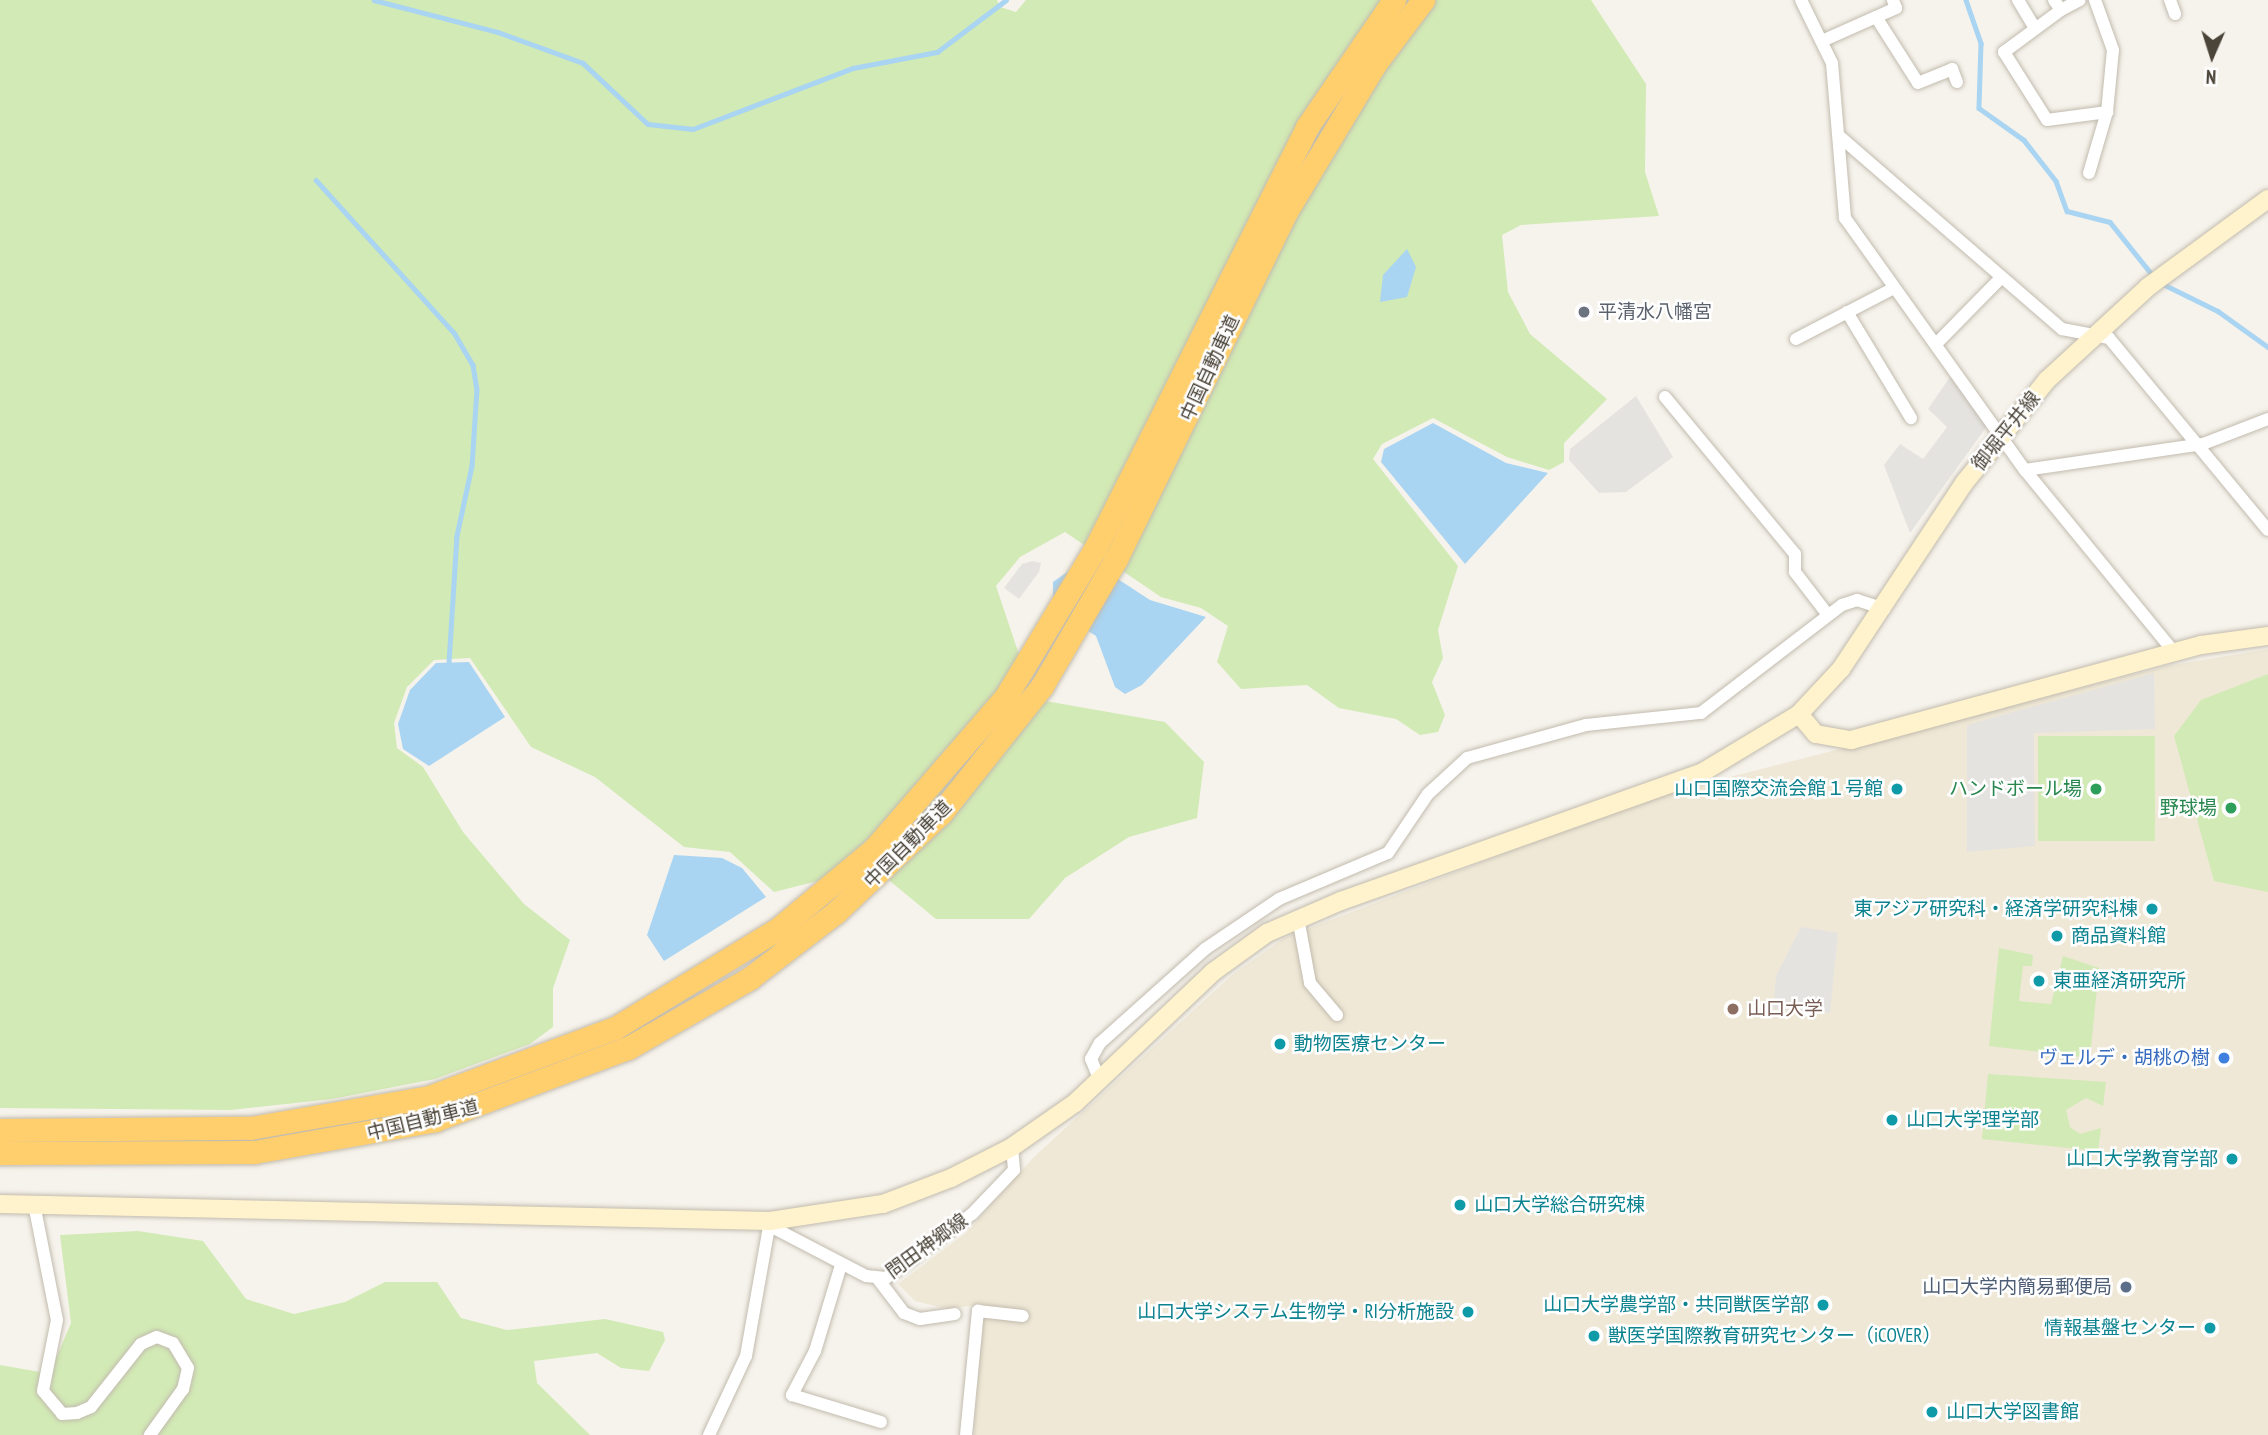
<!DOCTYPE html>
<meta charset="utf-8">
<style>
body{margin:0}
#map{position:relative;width:2268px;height:1435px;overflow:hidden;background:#f6f3ec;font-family:"PT Sans Narrow","Noto Sans JP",sans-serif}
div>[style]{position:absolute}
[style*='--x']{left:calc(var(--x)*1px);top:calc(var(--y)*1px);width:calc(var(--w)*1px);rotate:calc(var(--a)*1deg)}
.education>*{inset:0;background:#efe8d6}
.green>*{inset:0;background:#d2eab5;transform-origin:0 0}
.parking>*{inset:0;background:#e5e3e0}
.water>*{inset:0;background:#a9d4f2}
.stream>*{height:4.5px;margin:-2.25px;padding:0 2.25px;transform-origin:2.25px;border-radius:2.25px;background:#a9d4f2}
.roads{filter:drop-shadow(0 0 2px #c2bbae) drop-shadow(0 0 2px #c2bbae)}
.street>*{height:12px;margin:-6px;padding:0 6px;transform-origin:6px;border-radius:6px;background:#fff}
.secondary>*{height:18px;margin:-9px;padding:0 9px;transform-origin:9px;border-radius:9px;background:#fff3cd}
.highway>*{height:23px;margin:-11.5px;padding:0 11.5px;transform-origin:11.5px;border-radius:11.5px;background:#ffcf6e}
.dots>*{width:19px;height:19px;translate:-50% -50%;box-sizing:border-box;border:4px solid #fff;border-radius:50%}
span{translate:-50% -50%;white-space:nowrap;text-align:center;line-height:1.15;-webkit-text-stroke:5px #fff;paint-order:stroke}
.worship-label{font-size:19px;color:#5b616d}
.left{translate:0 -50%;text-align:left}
.street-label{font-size:19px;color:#4b4439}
.culture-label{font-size:19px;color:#0d838f}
.right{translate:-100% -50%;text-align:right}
.leisure-label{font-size:19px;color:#27864d}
.education-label{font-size:19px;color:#785e54}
.shop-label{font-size:19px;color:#366cbe}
.service-label{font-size:19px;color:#4e5e75}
.north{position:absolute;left:2177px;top:21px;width:70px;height:70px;-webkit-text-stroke:5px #fff;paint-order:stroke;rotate:183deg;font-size:19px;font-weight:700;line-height:28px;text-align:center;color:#4b4439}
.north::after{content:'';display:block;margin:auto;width:24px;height:32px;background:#4b4439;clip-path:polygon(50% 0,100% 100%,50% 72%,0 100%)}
</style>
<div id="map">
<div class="education">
<i style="clip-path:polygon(2268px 649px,2268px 1435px,974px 1435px,983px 1304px,948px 1309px,915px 1301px,898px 1284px,966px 1233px,1034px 1157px,1232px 975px,1284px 938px,1655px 796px,2167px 666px)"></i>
</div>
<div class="green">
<i style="clip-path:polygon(0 0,997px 0,1000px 7px,1016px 12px,1026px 0,1591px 0,1646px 84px,1645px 172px,1659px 216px,1521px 225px,1502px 235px,1508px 292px,1530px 334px,1607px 399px,1564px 443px,1564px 462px,1549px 470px,1507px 457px,1433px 418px,1382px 444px,1373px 459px,1458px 566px,1438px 630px,1443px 658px,1432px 682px,1445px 715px,1438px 732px,1420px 735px,1396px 719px,1339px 708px,1307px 685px,1241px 689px,1217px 662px,1228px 626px,1201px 608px,1161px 597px,1065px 532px,1020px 557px,996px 586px,1034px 699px,1165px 722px,1204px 762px,1197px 818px,1129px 837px,1065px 878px,1029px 919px,936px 919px,873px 867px,774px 892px,730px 852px,684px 847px,595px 777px,531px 747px,470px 658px,434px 660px,407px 687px,394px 723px,397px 748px,423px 767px,463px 832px,524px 904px,570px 940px,553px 988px,553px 1027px,530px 1044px,435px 1079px,332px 1099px,231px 1110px,0 1108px)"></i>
<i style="clip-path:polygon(2268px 674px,2268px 892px,2214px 881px,2174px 736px,2201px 700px)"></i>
<i style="left:2038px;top:736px;width:117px;height:105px"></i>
<i style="clip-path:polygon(1999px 948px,2033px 955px,2032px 966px,2023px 966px,2019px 1001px,2051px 1004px,2063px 956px,2099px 968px,2090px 1058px,1989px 1046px)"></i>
<i style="clip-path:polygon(1988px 1074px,2106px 1082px,2103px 1106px,2086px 1098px,2066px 1110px,2070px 1127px,2080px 1134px,2101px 1128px,2098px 1151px,1982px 1139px)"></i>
<i style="clip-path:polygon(138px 1231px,203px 1241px,246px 1299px,294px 1314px,345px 1302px,385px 1282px,437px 1282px,461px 1318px,507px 1330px,605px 1319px,663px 1332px,665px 1340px,649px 1371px,621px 1368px,597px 1353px,534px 1361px,537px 1383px,590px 1435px,0 1435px,0 1365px,40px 1372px,57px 1356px,71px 1323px,60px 1235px)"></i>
</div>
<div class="parking">
<i style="clip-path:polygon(1950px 377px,1987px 426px,1910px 533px,1884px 465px,1900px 444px,1923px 459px,1947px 427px,1928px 409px)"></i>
<i style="clip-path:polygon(1636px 396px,1673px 457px,1626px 492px,1599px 493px,1569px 460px,1570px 449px)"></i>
<i style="clip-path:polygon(1032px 561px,1041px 563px,1039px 572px,1019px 599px,1004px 588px,1022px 564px)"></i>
<i style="clip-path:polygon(2154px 673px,2155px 729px,2034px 733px,2035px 846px,1967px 852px,1967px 725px)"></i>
<i style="clip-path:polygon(1801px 927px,1838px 933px,1830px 1013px,1773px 1009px,1776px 976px)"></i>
</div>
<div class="water">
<i style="clip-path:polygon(1407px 249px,1416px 267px,1407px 297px,1380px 302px,1383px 275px)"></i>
<i style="clip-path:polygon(1433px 423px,1506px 463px,1548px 473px,1465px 564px,1381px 462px,1384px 449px)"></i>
<i style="clip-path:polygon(1076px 566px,1104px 570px,1150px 600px,1206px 617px,1142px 685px,1125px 694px,1115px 687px,1096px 636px,1053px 608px,1053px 582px)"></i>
<i style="clip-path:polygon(469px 662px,505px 717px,429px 766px,403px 749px,398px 724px,410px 690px,436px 663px)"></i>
<i style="clip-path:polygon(674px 855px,722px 858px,742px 868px,766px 897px,664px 961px,647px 935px)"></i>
</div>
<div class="stream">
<i style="--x:374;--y:0;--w:128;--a:14.5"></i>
<i style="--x:498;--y:32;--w:90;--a:20"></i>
<i style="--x:583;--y:63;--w:89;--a:43.2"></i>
<i style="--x:648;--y:124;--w:45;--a:6.3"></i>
<i style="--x:693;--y:129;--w:171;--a:-20.9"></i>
<i style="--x:853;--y:68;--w:86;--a:-10.8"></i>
<i style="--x:937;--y:52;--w:86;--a:-37"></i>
<i style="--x:1966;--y:0;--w:46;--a:70.8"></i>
<i style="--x:1981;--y:43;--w:65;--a:91.8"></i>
<i style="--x:1979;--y:108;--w:55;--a:35.4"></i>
<i style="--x:2024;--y:140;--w:52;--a:52"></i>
<i style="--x:2056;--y:181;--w:32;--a:70"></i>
<i style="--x:2067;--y:211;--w:44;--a:14.3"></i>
<i style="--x:2110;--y:222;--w:70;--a:51.3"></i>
<i style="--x:316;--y:180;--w:207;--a:47.9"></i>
<i style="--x:455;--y:334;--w:36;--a:60"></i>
<i style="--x:473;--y:365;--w:24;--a:81"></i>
<i style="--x:477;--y:389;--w:77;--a:93.7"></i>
<i style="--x:472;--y:466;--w:72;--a:102.1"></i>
<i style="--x:457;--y:536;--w:127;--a:93.6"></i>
<i style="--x:2161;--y:283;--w:64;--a:26.2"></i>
<i style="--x:2218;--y:311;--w:62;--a:35.8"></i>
</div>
<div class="roads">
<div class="street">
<i style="--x:1801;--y:0;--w:70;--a:63.8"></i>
<i style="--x:1832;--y:63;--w:156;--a:85.2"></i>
<i style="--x:1845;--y:218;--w:310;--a:54.5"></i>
<i style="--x:2025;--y:470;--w:235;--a:50.7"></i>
<i style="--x:2018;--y:0;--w:31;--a:59"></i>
<i style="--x:2054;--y:0;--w:12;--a:55"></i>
<i style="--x:2061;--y:10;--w:21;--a:-28"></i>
<i style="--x:2170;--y:0;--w:15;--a:70"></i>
<i style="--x:2061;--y:10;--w:71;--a:143.6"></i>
<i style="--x:2004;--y:52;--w:80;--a:57.7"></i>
<i style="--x:2047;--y:120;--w:61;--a:-7.6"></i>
<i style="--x:2107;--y:112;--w:62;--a:-84.5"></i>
<i style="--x:2113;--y:50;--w:53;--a:-109.8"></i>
<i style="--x:1876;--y:17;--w:22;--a:-24"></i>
<i style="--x:1896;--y:8;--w:9;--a:-111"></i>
<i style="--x:1822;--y:41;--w:59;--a:-24"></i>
<i style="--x:1876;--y:17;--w:78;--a:57.5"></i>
<i style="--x:1918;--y:83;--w:37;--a:-22"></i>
<i style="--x:1952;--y:69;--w:14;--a:69"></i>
<i style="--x:1839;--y:136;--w:295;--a:40.9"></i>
<i style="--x:2062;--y:329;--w:48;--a:10.8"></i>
<i style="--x:2109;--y:338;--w:249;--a:50.4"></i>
<i style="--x:2089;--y:173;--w:64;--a:-73.6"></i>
<i style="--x:1847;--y:312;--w:124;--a:58.9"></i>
<i style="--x:1796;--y:339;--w:110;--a:-27.5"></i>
<i style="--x:1936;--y:344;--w:90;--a:-45.5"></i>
<i style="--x:1665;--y:397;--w:204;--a:50.4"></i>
<i style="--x:1795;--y:554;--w:18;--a:90"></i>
<i style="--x:1795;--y:572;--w:54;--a:52.5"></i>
<i style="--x:2025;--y:470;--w:180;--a:-8.3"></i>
<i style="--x:2203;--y:444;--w:70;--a:-21"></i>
<i style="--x:1298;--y:918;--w:66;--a:79.5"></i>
<i style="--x:1310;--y:983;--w:42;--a:49.8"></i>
<i style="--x:1100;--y:1081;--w:24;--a:-112"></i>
<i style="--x:1091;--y:1059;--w:18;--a:-61"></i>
<i style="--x:1100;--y:1043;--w:141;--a:-41.8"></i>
<i style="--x:1205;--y:949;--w:89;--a:-34"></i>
<i style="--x:1279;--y:899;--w:118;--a:-22.9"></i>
<i style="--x:1388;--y:853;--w:71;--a:-55.9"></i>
<i style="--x:1428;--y:794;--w:53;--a:-42.7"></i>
<i style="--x:1467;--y:758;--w:123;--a:-15.5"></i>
<i style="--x:1586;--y:725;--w:116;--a:-6"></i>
<i style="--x:1701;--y:713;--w:178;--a:-37.5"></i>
<i style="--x:1842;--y:605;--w:16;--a:-18"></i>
<i style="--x:1857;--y:600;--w:29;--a:18"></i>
<i style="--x:34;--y:1204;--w:118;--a:78.8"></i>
<i style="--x:57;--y:1320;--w:72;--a:101.2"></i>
<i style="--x:43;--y:1391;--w:30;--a:50"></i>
<i style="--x:62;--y:1414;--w:15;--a:-4"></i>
<i style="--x:77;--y:1413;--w:15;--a:-23"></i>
<i style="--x:91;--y:1407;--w:80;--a:-51.6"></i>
<i style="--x:141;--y:1344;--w:17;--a:-24"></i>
<i style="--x:157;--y:1337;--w:17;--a:21"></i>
<i style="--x:173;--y:1343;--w:29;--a:59"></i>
<i style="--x:188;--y:1368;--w:22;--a:103"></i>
<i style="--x:183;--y:1389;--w:57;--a:125.7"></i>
<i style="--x:770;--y:1226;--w:108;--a:27.5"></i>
<i style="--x:866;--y:1276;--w:20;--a:6"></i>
<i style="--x:886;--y:1278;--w:107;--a:-36.7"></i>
<i style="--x:972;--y:1214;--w:61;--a:-46.3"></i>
<i style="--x:1014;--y:1170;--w:23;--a:-95"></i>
<i style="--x:841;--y:1265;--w:90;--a:106.8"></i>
<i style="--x:815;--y:1351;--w:50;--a:117.6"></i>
<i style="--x:792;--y:1395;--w:93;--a:16.9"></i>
<i style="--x:878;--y:1279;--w:43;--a:52.6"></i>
<i style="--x:904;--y:1313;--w:17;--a:21"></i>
<i style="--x:920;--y:1319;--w:35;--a:-8"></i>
<i style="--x:709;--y:1435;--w:87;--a:-64.9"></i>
<i style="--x:746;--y:1356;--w:137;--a:-79.9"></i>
<i style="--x:966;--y:1435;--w:125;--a:-84.5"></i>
<i style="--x:978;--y:1311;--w:45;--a:6.3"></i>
</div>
<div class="secondary">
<i style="--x:1799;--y:714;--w:26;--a:50"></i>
<i style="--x:1816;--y:734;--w:36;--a:10"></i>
<i style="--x:1851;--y:740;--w:363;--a:-15.2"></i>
<i style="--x:2201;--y:645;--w:68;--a:-7.7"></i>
<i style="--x:0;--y:1204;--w:770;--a:1.26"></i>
<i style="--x:770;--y:1221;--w:114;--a:-8.6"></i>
<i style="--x:883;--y:1204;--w:73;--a:-20.9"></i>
<i style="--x:951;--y:1178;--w:68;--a:-26.9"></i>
<i style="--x:1012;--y:1147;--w:77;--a:-34.9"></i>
<i style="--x:1075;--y:1103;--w:190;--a:-43.5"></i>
<i style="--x:1213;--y:972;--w:67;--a:-35.8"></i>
<i style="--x:1267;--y:933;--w:81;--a:-23.4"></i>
<i style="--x:1341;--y:901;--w:384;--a:-19.6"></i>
<i style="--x:1703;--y:772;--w:112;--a:-31.1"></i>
<i style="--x:1799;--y:714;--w:62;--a:-47"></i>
<i style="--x:1841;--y:669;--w:224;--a:-56.5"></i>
<i style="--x:1965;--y:482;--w:131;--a:-51.2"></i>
<i style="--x:2047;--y:380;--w:137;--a:-42.6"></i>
<i style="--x:2148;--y:287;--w:149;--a:-36.3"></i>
</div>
<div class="highway">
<i style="--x:0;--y:1130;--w:250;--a:-0.5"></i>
<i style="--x:250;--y:1128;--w:182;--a:-9.8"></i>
<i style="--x:429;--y:1097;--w:198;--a:-20.4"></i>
<i style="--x:615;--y:1028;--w:191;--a:-31.3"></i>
<i style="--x:778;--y:929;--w:125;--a:-39.8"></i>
<i style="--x:874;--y:849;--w:200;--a:-49.1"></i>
<i style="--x:1005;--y:698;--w:176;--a:-58.9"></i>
<i style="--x:1096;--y:547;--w:470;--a:-63.3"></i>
<i style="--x:1307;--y:127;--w:154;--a:-55.6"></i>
<i style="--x:0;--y:1153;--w:254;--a:-0.2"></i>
<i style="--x:254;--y:1152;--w:184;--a:-10"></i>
<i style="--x:435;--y:1120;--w:206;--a:-20.5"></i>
<i style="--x:628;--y:1048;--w:141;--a:-29.8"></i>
<i style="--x:750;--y:978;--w:108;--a:-37.5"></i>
<i style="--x:836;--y:912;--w:144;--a:-43.3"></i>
<i style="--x:941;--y:813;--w:162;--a:-51.5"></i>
<i style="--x:1042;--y:686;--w:147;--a:-59.8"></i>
<i style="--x:1116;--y:559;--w:386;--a:-63.9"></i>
<i style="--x:1286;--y:212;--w:173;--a:-59"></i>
<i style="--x:1375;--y:64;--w:80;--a:-53.1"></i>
</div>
</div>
<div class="dots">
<i style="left:1584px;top:312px;background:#6b7280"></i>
<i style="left:1897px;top:789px;background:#0f9aa8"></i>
<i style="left:2096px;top:789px;background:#2e9e5b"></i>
<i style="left:2231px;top:808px;background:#2e9e5b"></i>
<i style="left:2152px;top:909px;background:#0f9aa8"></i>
<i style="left:2057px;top:936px;background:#0f9aa8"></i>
<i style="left:2039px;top:981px;background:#0f9aa8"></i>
<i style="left:1733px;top:1009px;background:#8d6e63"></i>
<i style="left:1280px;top:1044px;background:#0f9aa8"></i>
<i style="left:2224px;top:1058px;background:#3f7fe0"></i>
<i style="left:1892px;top:1120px;background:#0f9aa8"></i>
<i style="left:2232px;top:1159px;background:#0f9aa8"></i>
<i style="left:1460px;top:1205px;background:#0f9aa8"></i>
<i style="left:2126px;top:1287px;background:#5c6f8a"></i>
<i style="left:1823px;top:1305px;background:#0f9aa8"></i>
<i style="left:1468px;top:1312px;background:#0f9aa8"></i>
<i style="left:2210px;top:1328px;background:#0f9aa8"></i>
<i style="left:1594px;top:1336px;background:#0f9aa8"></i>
<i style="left:1932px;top:1412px;background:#0f9aa8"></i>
</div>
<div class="worship-label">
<span class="left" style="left:1598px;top:312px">平清水八幡宮</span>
</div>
<div class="street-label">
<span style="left:1210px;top:368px;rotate:-65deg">中国自動車道</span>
<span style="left:2006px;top:431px;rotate:-51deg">御堀平井線</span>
<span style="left:908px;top:844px;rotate:-45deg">中国自動車道</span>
<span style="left:423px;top:1120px;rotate:-14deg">中国自動車道</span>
<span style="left:927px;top:1246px;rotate:-36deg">問田神郷線</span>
</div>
<div class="culture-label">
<span class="right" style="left:1883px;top:789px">山口国際交流会館１号館</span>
<span class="right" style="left:2138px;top:909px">東アジア研究科・経済学研究科棟</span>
<span class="left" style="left:2071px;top:936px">商品資料館</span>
<span class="left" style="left:2053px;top:981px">東亜経済研究所</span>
<span class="left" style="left:1294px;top:1044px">動物医療センター</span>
<span class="left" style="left:1906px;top:1120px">山口大学理学部</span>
<span class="right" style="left:2218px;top:1159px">山口大学教育学部</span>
<span class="left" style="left:1474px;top:1205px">山口大学総合研究棟</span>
<span class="right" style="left:1809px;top:1305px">山口大学農学部・共同獣医学部</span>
<span class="right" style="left:1454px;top:1312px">山口大学システム生物学・RI分析施設</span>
<span class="right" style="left:2196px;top:1328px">情報基盤センター</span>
<span class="left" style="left:1608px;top:1336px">獣医学国際教育研究センター（iCOVER）</span>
<span class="left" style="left:1946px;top:1412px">山口大学図書館</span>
</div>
<div class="leisure-label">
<span class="right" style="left:2082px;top:789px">ハンドボール場</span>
<span class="right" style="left:2217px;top:808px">野球場</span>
</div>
<div class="education-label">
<span class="left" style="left:1747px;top:1009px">山口大学</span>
</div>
<div class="shop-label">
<span class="right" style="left:2210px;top:1058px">ヴェルデ・胡桃の樹</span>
</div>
<div class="service-label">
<span class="right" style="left:2112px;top:1287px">山口大学内簡易郵便局</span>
</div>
<div class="north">N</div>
</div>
